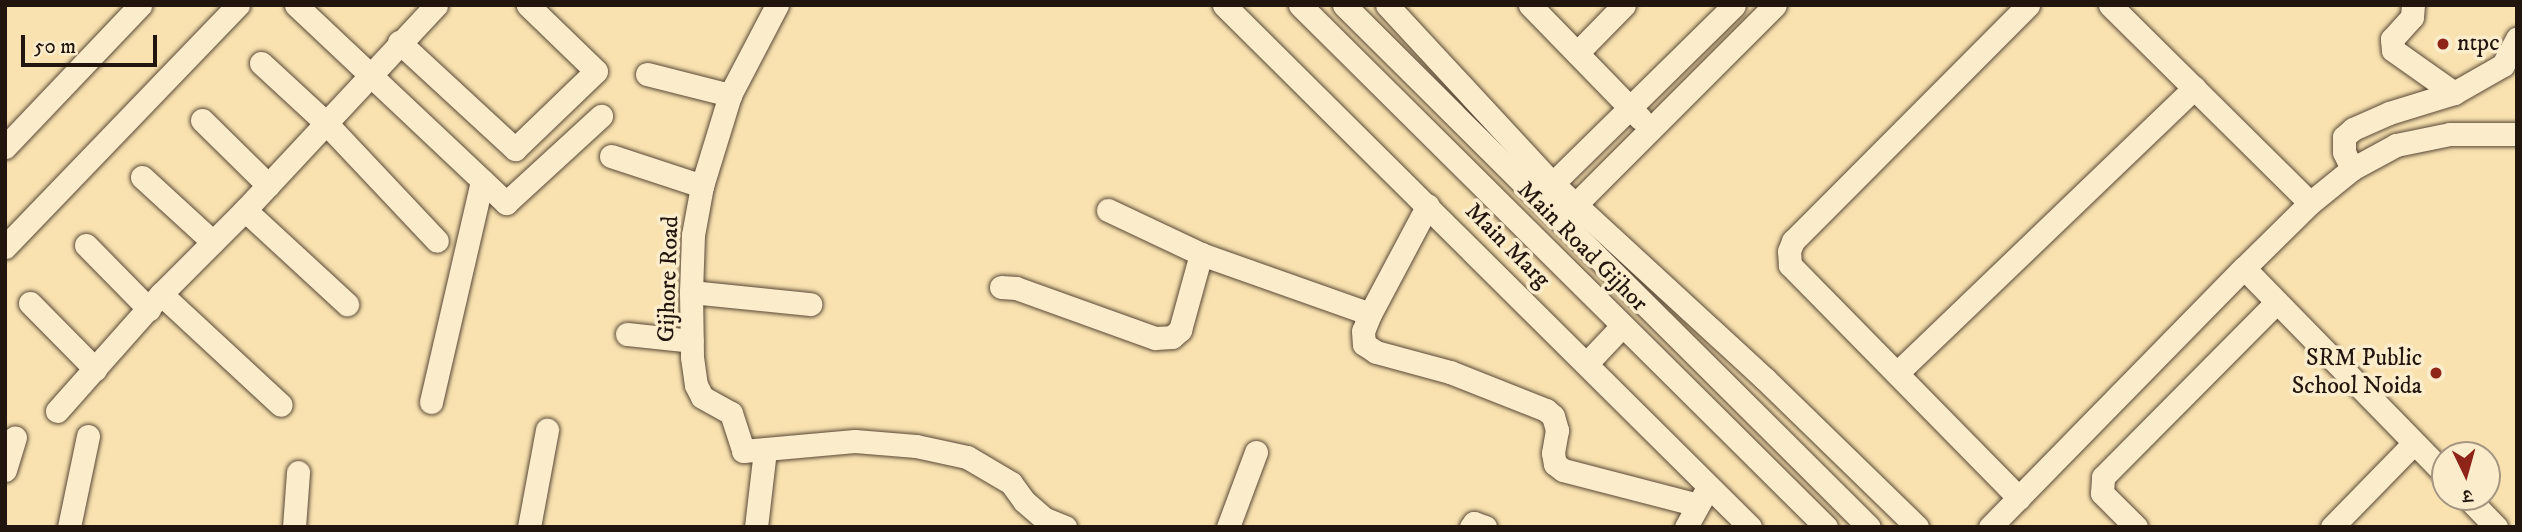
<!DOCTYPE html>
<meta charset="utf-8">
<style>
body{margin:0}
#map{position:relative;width:2522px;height:532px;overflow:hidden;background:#f9e2b0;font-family:"IM FELL DW Pica","Noto Serif Devanagari",serif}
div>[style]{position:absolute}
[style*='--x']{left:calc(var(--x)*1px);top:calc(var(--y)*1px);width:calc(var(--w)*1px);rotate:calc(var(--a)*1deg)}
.roads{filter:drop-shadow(0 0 2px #584836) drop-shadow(0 0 2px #584836)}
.minor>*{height:23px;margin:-11.5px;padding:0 11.5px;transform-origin:11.5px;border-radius:11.5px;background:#fbeccc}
.dots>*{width:19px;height:19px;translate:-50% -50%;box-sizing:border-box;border:4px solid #fbeccc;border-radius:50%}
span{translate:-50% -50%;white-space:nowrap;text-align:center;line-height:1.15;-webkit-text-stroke:7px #fbeccc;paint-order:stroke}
.poi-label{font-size:24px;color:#22150d}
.left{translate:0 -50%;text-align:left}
.right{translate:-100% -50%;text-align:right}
.street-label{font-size:24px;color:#22150d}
.frame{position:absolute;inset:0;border:7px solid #22150d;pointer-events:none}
.north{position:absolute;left:2431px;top:441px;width:70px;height:70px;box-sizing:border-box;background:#fbeccc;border:2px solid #a49680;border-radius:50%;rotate:175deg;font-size:19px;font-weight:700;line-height:28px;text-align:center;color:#22150d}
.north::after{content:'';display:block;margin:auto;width:24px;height:32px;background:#8f2418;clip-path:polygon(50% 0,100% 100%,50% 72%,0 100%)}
.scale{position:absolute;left:21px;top:35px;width:136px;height:32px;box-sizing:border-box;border:4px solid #22150d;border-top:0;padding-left:9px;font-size:21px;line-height:24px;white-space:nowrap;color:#22150d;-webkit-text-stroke:5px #fbeccc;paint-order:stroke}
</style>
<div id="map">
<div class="roads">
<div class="minor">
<i style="--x:296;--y:5;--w:289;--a:43.3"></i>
<i style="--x:506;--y:203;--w:129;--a:-42.5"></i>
<i style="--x:777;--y:5;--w:102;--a:117.6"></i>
<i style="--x:730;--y:95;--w:95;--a:107.1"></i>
<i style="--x:702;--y:186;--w:50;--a:100.4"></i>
<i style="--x:693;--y:235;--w:57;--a:92"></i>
<i style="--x:691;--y:292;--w:65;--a:89.1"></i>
<i style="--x:692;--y:357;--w:28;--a:82"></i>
<i style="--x:696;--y:385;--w:13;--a:63"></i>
<i style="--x:702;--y:397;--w:33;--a:29"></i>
<i style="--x:731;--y:413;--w:40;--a:72"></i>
<i style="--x:743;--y:451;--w:112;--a:-5.1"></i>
<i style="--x:855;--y:441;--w:61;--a:4.7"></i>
<i style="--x:916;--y:446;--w:52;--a:12.2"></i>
<i style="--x:967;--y:457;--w:51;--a:30.6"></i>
<i style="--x:1011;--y:483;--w:22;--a:54"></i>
<i style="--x:1024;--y:501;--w:28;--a:41"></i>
<i style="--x:1045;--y:519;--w:22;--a:22"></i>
<i style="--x:1224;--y:5;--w:741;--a:44.78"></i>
<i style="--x:1300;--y:5;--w:741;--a:44.78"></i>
<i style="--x:1344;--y:5;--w:740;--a:44.84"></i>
<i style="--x:1387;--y:5;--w:244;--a:47.2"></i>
<i style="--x:1553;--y:184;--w:288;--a:42.6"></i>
<i style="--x:1765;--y:379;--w:212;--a:44.2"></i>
<i style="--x:1530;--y:5;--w:158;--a:45.8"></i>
<i style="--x:2110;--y:5;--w:281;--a:44.7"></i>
<i style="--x:2413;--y:5;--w:12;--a:95"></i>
<i style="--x:2412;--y:17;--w:30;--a:132"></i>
<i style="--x:2392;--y:39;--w:11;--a:85"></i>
<i style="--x:2393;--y:50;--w:75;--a:35.2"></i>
<i style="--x:399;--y:42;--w:158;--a:42.7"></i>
<i style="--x:515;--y:149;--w:112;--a:-43.9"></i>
<i style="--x:596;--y:71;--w:95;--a:-135.9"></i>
<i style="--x:1577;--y:53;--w:67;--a:-45.6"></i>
<i style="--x:261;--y:63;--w:87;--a:42.7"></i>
<i style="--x:325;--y:122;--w:163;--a:46.7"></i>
<i style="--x:647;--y:74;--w:86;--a:14.2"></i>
<i style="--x:202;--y:120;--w:93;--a:44.6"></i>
<i style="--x:5;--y:147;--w:196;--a:-46.4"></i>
<i style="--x:611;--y:156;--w:96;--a:18.2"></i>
<i style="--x:2352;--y:169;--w:19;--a:-115"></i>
<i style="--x:2344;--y:152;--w:15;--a:-90"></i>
<i style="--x:2344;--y:137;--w:12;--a:-42"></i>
<i style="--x:2353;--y:129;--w:39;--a:-24"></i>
<i style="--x:2389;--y:113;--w:68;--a:-17.1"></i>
<i style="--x:2454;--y:93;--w:56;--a:-29.7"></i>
<i style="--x:2503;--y:65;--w:30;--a:-62"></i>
<i style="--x:142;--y:177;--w:96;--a:42.5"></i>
<i style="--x:1542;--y:194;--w:269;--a:-44.5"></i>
<i style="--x:245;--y:210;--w:139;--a:42.7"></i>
<i style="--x:1108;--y:210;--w:103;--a:25.3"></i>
<i style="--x:1201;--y:254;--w:179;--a:19.5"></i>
<i style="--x:1370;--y:314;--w:18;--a:112"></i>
<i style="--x:1363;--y:331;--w:13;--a:86"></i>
<i style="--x:1364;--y:344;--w:14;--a:34"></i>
<i style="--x:1376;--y:352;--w:77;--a:15.1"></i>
<i style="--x:1450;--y:372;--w:103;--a:21.6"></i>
<i style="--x:1546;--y:410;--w:9;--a:41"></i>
<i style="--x:1553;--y:416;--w:15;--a:74"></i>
<i style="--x:1557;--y:430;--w:23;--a:100"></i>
<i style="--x:1553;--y:453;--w:11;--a:80"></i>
<i style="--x:1555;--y:464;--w:10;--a:37"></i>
<i style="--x:1563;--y:470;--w:139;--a:14.5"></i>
<i style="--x:1564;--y:216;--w:298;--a:-45"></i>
<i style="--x:86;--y:245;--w:90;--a:45.5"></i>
<i style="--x:5;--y:247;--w:336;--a:-46.1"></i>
<i style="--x:2244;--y:268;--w:288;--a:45.7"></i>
<i style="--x:1001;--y:287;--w:15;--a:4"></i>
<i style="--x:1016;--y:288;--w:148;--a:19.8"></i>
<i style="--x:1155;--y:338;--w:17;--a:-3"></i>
<i style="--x:1172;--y:337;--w:11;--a:-41"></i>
<i style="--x:1180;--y:330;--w:79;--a:-74.6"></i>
<i style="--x:691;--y:292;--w:120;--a:5.8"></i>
<i style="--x:161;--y:294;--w:163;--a:42.8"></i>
<i style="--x:30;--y:303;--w:93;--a:45.4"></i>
<i style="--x:1370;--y:314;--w:123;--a:-62"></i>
<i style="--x:627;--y:334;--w:65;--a:6.1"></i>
<i style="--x:1587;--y:363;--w:51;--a:-46.6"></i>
<i style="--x:1897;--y:373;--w:412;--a:-43.8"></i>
<i style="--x:431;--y:402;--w:227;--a:-77"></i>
<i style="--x:57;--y:411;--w:157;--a:-48.4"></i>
<i style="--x:161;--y:294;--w:119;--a:-45"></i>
<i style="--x:245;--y:210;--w:280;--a:-47"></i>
<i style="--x:5;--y:470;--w:34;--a:-73"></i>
<i style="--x:2467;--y:497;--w:42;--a:46"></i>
<i style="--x:2019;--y:498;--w:327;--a:-134.5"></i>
<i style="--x:1790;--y:265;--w:14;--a:-94"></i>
<i style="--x:1789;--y:251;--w:11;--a:-68"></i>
<i style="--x:1793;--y:241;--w:333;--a:-45.1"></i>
<i style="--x:69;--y:527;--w:93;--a:-78.2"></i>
<i style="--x:294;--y:527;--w:55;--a:-85.8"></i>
<i style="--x:529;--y:527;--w:99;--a:-79.5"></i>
<i style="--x:756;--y:527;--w:78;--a:-83.3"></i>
<i style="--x:1228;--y:527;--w:80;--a:-69.5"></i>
<i style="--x:1471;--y:527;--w:5;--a:-53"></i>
<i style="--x:1474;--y:523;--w:12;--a:20"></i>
<i style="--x:1686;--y:527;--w:39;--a:-61"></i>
<i style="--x:1990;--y:527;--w:363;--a:-45.6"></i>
<i style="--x:2244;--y:268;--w:93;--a:-44.6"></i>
<i style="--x:2310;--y:203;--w:54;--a:-39"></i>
<i style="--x:2352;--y:169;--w:50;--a:-28.6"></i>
<i style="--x:2396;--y:145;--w:55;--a:-11.5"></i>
<i style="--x:2450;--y:134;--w:67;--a:0"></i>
<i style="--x:2136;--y:527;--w:48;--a:-135"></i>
<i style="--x:2102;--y:493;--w:16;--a:-86"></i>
<i style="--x:2103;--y:477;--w:245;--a:-45.2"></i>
<i style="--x:2332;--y:527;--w:117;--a:-45.7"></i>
</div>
</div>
<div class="dots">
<i style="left:2443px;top:44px;background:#8f2418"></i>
<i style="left:2436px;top:373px;background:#8f2418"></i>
</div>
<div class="poi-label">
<span class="left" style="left:2457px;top:44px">ntpc</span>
<span class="right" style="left:2422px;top:373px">SRM Public<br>School Noida</span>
</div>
<div class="street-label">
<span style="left:1507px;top:246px;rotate:45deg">Main Marg</span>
<span style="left:1582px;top:247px;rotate:45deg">Main Road Gijhor</span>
<span style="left:669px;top:279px;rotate:-88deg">Gijhore Road</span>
</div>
<div class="frame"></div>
<div class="north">उ</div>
<div class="scale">50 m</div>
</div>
